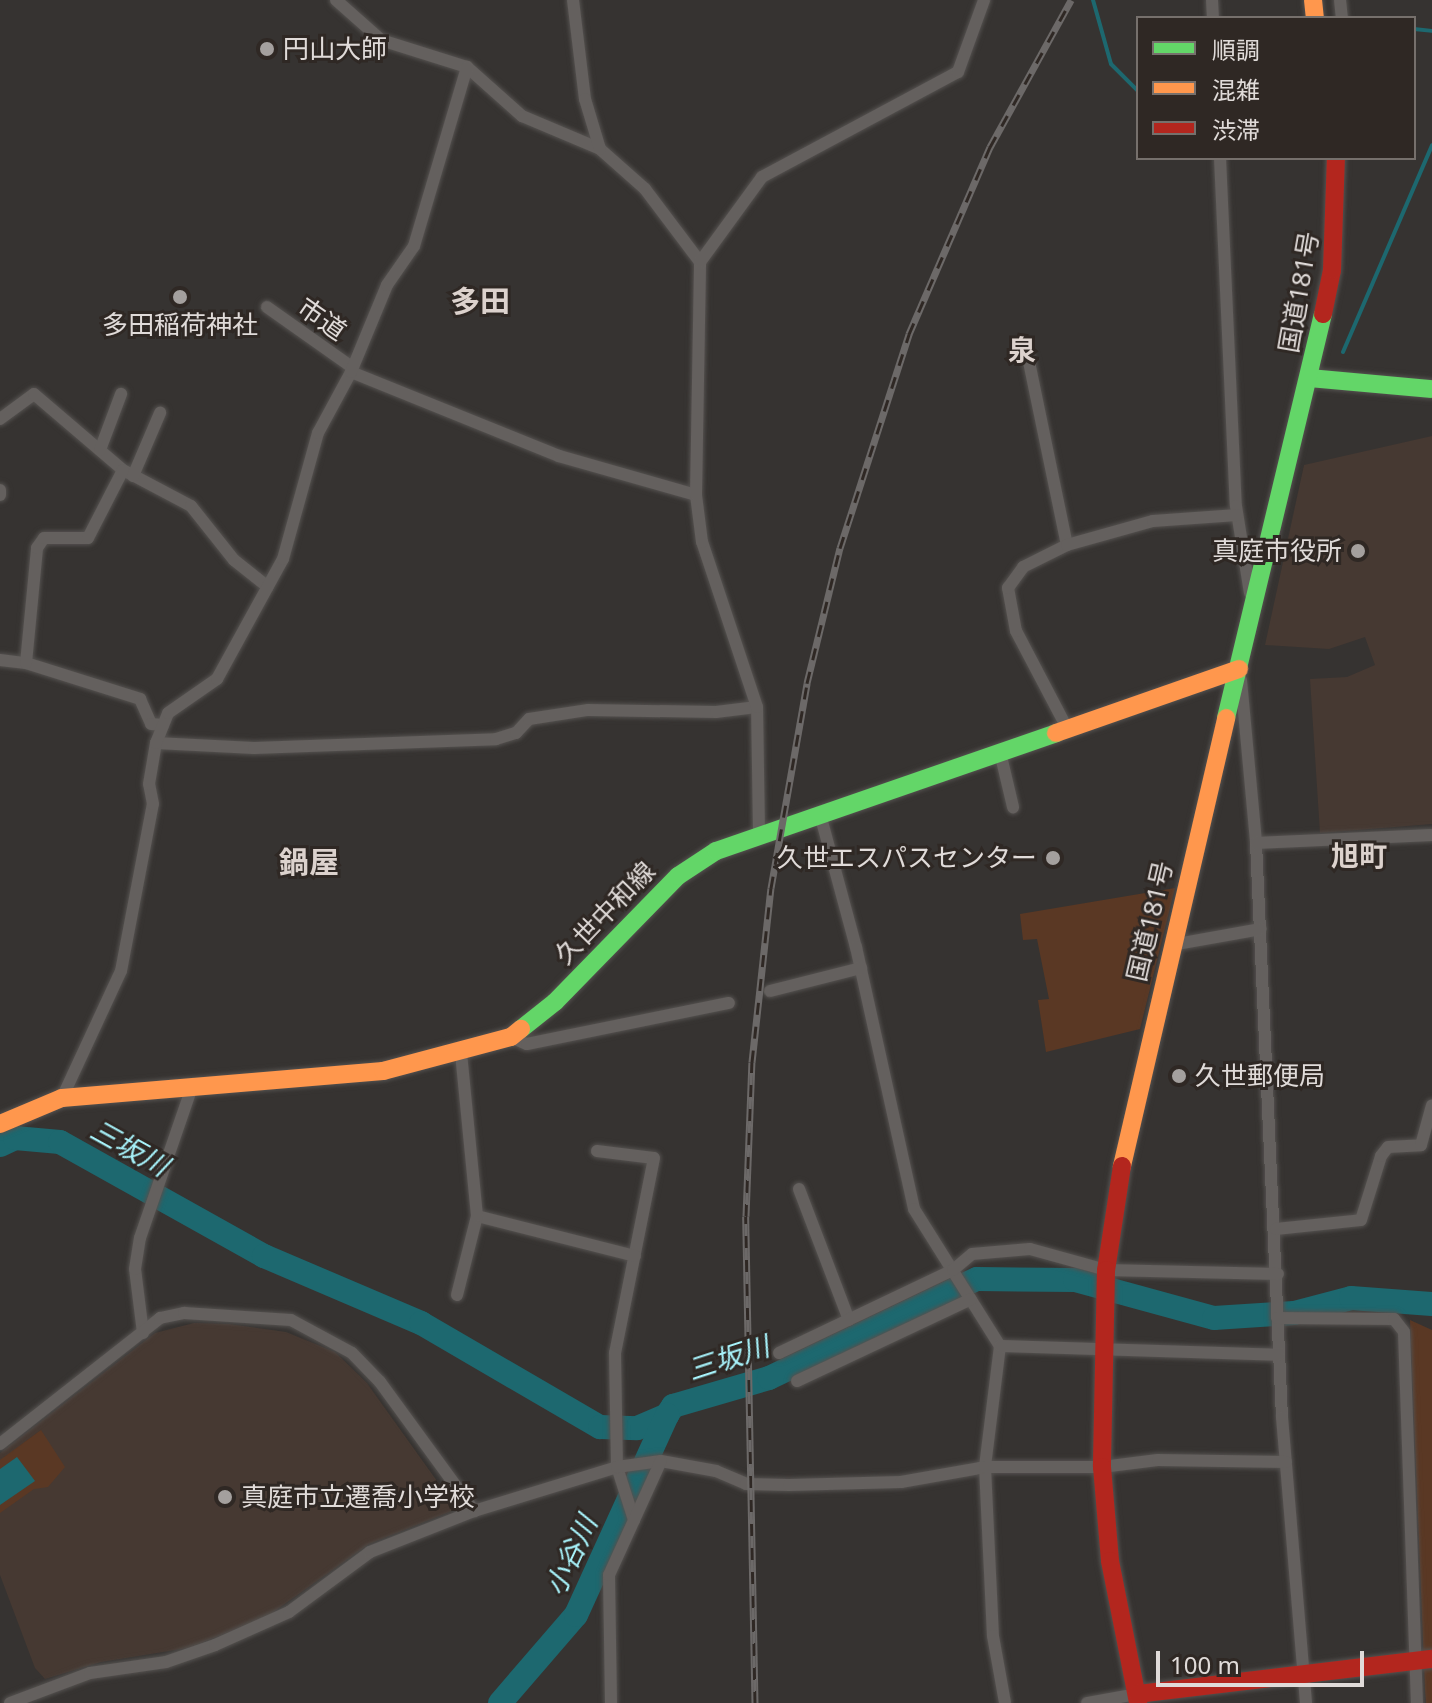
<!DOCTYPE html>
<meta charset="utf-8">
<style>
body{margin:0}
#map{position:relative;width:1432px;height:1703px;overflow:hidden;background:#363331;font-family:"Noto Sans","Noto Sans JP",sans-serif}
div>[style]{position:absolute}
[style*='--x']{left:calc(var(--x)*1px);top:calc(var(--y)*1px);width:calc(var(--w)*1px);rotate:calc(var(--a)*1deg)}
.built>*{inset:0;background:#463932}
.green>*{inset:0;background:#5a3824}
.water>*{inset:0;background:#1d686f}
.stream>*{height:4px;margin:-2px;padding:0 2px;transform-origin:2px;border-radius:2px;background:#1d686f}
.river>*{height:24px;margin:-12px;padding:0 12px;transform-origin:12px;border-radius:12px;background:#1d686f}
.roads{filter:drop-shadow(0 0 2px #54514f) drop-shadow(0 0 2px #54514f)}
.street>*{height:12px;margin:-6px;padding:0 6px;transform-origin:6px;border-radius:6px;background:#64605e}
.fast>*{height:18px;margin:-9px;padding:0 9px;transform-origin:9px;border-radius:9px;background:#63d668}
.slow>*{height:18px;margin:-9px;padding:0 9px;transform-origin:9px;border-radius:9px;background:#ff974d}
.jam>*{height:18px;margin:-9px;padding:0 9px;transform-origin:9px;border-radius:9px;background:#b3261e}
.rail>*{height:7px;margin-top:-3.5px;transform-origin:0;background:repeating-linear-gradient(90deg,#2f2824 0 12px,#6c6968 0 24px);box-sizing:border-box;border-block:2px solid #6c6968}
.dots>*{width:22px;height:22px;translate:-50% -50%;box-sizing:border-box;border:4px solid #2f2824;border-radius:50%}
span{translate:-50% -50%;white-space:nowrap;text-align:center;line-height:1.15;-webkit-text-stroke:6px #2f2824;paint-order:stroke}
.poi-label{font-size:26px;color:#e0dbd9}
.left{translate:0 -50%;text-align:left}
.right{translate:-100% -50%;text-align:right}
.street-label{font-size:26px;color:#e0dbd9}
.neighbourhood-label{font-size:28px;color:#dcd2cd;font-weight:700}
.water-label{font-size:28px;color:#a7f2fa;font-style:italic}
.quarter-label{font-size:30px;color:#dcd2cd;font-weight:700}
.legend{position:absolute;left:1136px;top:16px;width:280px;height:144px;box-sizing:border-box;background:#2f2824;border:2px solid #76706c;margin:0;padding:10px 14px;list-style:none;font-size:24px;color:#e0dbd9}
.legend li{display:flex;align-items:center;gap:16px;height:40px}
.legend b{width:40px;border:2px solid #76706c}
.scale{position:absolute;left:1156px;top:1651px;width:208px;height:36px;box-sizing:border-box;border:4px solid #e0dbd9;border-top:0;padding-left:10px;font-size:24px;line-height:28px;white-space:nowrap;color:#e0dbd9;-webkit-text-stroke:6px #2f2824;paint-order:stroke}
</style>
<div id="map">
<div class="built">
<i style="clip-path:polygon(1432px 436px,1432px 824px,1320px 833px,1310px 679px,1347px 677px,1375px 665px,1365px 637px,1329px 649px,1265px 645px,1304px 465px)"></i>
<i style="clip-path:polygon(229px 1324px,286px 1332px,335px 1352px,367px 1383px,457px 1509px,369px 1544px,265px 1618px,188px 1648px,101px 1662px,45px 1679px,35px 1668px,0 1575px,0 1453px,155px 1333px,194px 1323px)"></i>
</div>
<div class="green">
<i style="clip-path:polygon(1175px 888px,1140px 1029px,1046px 1052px,1038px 1000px,1049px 999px,1037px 939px,1023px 940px,1020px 914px)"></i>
<i style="clip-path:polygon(1410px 1320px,1432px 1330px,1432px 1703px,1426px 1703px,1425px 1690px)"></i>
<i style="clip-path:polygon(41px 1430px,65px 1467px,48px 1487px,34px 1489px,0 1513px,0 1460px)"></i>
</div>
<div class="water">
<i style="clip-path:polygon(17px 1457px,35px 1481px,0 1505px,0 1469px)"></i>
</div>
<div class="stream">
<i style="--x:1093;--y:0;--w:66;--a:74.3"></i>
<i style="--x:1111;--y:64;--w:38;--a:45"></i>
<i style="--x:1414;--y:29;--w:18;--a:6"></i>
<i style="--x:1343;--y:352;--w:225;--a:-66.7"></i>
</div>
<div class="river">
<i style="--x:0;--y:1145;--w:17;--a:-25"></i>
<i style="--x:15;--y:1138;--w:45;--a:5.1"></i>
<i style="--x:60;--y:1142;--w:234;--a:29.2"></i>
<i style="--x:264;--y:1256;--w:171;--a:23.1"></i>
<i style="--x:421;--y:1323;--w:207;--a:30.2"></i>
<i style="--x:600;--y:1427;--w:37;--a:2"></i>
<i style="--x:637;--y:1428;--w:33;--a:-23"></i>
<i style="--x:667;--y:1415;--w:11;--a:-56"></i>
<i style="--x:673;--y:1406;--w:100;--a:-16.3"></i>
<i style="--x:769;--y:1378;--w:230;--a:-25.5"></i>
<i style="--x:977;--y:1279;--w:98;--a:0.6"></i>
<i style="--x:1075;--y:1280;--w:144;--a:15.3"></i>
<i style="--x:1214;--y:1318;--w:80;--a:-3.6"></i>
<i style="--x:1294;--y:1313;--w:59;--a:-14.7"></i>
<i style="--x:1351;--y:1298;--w:81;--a:4.2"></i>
<i style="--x:500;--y:1703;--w:116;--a:-49.2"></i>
<i style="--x:576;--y:1615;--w:220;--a:-65.5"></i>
</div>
<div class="roads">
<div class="street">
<i style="--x:336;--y:0;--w:60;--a:41.6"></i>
<i style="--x:381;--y:40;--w:90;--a:17.4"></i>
<i style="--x:467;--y:67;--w:74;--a:41.7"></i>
<i style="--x:522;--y:116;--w:85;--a:22.9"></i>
<i style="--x:600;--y:149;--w:60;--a:41.6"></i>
<i style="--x:645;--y:189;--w:91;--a:53"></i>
<i style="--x:573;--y:0;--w:100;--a:83.1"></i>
<i style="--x:585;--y:99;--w:52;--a:73.3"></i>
<i style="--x:1212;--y:0;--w:18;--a:87"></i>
<i style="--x:1340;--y:0;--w:18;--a:84"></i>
<i style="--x:1220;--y:158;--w:348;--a:87.4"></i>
<i style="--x:1236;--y:506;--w:88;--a:80.9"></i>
<i style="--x:267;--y:307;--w:105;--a:35.3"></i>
<i style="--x:1028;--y:357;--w:192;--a:78.3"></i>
<i style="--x:351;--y:372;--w:224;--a:22"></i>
<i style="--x:559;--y:456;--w:142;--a:15.9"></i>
<i style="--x:0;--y:419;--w:42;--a:-36.3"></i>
<i style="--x:34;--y:394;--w:117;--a:40.5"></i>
<i style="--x:123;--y:470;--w:77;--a:27.9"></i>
<i style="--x:191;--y:506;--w:69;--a:51.5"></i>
<i style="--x:234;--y:560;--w:43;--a:38.5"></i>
<i style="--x:100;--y:450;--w:60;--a:-69.4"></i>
<i style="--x:133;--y:476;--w:69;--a:-66.8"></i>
<i style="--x:0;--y:490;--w:5;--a:90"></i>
<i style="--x:0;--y:660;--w:26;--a:7"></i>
<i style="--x:26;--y:663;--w:120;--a:17.5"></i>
<i style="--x:140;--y:699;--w:27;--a:66"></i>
<i style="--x:151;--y:724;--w:12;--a:5"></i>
<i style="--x:26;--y:663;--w:116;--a:-84.5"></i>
<i style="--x:37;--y:548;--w:12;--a:-55"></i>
<i style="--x:44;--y:538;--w:44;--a:0"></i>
<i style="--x:88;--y:538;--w:76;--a:-62.8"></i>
<i style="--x:1241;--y:680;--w:164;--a:84.7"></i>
<i style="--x:1256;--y:843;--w:575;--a:87.41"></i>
<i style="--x:1282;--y:1417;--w:287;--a:85.2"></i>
<i style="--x:1067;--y:728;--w:110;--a:-117.7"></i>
<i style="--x:1016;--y:631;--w:44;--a:-100.5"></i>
<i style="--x:1008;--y:588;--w:26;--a:-54"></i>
<i style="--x:1023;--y:567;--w:49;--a:-26.6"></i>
<i style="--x:1067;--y:545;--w:89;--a:-15.6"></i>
<i style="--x:1153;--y:521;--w:84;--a:-4.1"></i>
<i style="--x:156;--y:743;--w:98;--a:2.9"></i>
<i style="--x:254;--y:748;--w:242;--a:-2.1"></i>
<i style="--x:496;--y:739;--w:21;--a:-17"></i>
<i style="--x:516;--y:733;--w:19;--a:-47"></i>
<i style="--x:529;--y:719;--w:60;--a:-8.7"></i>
<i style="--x:588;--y:710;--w:128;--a:0.9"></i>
<i style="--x:716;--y:712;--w:41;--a:-7"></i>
<i style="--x:1000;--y:752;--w:57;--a:76.7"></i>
<i style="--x:820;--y:814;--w:138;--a:74.9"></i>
<i style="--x:856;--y:947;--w:268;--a:77.5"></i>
<i style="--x:914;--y:1209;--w:162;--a:57.9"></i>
<i style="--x:1000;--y:1346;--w:122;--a:97.1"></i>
<i style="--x:985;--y:1467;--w:169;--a:87.3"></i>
<i style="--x:993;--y:1636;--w:68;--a:79.8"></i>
<i style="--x:759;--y:832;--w:125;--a:-90.9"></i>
<i style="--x:757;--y:707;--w:174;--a:-108.4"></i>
<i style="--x:702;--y:542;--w:47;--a:-97.3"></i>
<i style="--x:696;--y:495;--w:233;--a:-89"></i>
<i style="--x:700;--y:262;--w:105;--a:-53.9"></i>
<i style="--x:762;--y:177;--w:222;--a:-28.2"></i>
<i style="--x:958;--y:72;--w:77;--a:-70.1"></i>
<i style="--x:1256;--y:843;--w:176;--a:-2.6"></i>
<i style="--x:1171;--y:945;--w:91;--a:-10.1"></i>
<i style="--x:770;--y:991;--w:94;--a:-14.2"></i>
<i style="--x:511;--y:1037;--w:17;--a:24"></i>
<i style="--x:527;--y:1044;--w:206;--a:-11.5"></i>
<i style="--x:62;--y:1098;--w:140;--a:-65.1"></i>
<i style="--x:121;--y:971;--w:170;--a:-79.2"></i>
<i style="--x:153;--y:804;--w:20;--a:-101"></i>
<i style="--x:149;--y:784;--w:42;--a:-80.3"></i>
<i style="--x:156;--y:743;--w:32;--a:-68"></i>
<i style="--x:168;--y:713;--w:60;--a:-34.8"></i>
<i style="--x:217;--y:679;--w:137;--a:-61.2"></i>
<i style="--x:283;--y:559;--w:131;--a:-74.5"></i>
<i style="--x:318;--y:433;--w:69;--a:-61.6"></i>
<i style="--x:351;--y:372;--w:94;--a:-67.5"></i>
<i style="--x:387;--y:285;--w:47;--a:-55.3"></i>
<i style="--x:414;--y:246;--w:187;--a:-73.5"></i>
<i style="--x:597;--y:1151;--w:57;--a:7"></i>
<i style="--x:654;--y:1158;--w:199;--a:101.3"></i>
<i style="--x:615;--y:1353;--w:114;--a:89"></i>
<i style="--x:617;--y:1467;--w:56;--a:72.2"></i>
<i style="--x:799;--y:1189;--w:140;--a:69.1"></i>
<i style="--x:477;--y:1216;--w:163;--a:14.2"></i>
<i style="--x:1276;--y:1229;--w:85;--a:-6"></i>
<i style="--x:1361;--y:1220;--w:67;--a:-72.6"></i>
<i style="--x:1381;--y:1156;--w:11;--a:-52"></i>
<i style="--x:1388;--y:1147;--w:33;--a:-3"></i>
<i style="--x:1421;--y:1145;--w:41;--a:-74.6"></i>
<i style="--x:457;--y:1295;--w:81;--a:-75.8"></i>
<i style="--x:477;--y:1216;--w:165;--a:-95.6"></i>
<i style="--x:1277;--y:1318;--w:117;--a:0.5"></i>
<i style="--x:1394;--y:1319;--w:16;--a:52"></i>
<i style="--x:1404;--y:1332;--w:371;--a:88"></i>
<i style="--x:143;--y:1333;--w:64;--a:-97.1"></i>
<i style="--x:135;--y:1269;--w:31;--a:-81"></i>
<i style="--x:140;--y:1238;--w:163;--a:-71"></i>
<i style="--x:1000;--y:1346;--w:279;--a:1.8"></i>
<i style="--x:779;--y:1353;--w:193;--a:-25.5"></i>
<i style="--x:953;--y:1270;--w:25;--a:-40"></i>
<i style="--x:972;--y:1254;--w:58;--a:-4.9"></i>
<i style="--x:1030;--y:1249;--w:79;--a:15.4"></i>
<i style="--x:1106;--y:1270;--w:172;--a:1.3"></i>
<i style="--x:797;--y:1381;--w:192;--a:-25.2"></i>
<i style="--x:0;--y:1444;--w:204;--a:-38.2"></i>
<i style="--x:160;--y:1318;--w:25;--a:-12"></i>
<i style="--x:184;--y:1313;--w:107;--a:3.7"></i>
<i style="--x:291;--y:1320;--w:69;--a:28.4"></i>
<i style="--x:352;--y:1353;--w:40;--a:46"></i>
<i style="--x:380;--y:1382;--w:160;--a:53.9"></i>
<i style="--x:10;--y:1703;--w:85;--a:-20.6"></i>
<i style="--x:90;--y:1673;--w:77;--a:-8.2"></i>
<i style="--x:166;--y:1662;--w:52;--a:-19.1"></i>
<i style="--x:215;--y:1645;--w:81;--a:-24"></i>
<i style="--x:289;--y:1612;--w:101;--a:-36.5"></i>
<i style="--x:370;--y:1552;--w:112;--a:-21.5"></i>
<i style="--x:474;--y:1511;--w:150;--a:-17.1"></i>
<i style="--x:617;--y:1467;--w:44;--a:-7.8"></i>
<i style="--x:661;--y:1461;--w:56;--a:10.3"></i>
<i style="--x:716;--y:1471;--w:33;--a:23"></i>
<i style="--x:746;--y:1484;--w:43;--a:1.3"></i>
<i style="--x:789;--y:1485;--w:112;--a:-1.5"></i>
<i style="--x:901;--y:1482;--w:85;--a:-10.1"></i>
<i style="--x:985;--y:1467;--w:117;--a:0"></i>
<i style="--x:1102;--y:1467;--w:56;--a:-7.1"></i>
<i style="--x:1158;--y:1460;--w:128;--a:0.9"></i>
<i style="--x:611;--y:1703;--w:128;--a:-90.9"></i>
<i style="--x:609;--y:1575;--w:125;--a:-65.5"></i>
<i style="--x:1087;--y:1703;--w:51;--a:-10.2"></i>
</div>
<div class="fast">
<i style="--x:1310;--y:378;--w:122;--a:5.2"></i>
<i style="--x:1226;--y:718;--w:415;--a:-76.5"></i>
<i style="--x:521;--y:1029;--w:43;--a:-38.5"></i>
<i style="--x:555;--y:1002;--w:176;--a:-45.7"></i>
<i style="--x:678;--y:876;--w:45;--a:-33.3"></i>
<i style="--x:716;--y:851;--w:360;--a:-19.1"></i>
</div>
<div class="slow">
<i style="--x:1313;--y:0;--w:18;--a:84"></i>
<i style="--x:1056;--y:733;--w:194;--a:-19.3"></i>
<i style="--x:0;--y:1124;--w:67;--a:-22.8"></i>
<i style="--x:62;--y:1098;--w:322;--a:-4.8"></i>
<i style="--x:383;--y:1071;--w:132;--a:-14.9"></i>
<i style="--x:511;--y:1037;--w:13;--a:-39"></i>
<i style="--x:1122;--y:1166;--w:460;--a:-76.9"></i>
</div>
<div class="jam">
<i style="--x:1323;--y:314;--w:45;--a:-78.4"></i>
<i style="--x:1332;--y:270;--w:112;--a:-88"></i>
<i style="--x:1122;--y:1166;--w:105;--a:98.7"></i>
<i style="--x:1106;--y:1270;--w:197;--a:91.2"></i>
<i style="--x:1102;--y:1467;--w:94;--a:85.1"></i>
<i style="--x:1110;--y:1561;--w:145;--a:78.8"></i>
<i style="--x:1137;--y:1694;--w:297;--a:-6.8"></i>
</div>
</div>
<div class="rail">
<i style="--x:755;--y:1703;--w:487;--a:-91.1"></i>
<i style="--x:746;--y:1216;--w:154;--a:-87.8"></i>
<i style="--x:752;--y:1062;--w:175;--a:-83.8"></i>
<i style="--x:771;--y:888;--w:208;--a:-80"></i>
<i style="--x:807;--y:683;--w:139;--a:-76.3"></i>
<i style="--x:840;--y:548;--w:225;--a:-72.1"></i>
<i style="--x:909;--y:334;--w:204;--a:-66.6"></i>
<i style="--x:990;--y:147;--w:168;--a:-61.1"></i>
</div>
<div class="dots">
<i style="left:267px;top:49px;background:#a4a09e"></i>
<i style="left:180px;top:297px;background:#a4a09e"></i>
<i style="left:1358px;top:551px;background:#a4a09e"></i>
<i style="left:1053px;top:858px;background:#a4a09e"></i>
<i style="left:1179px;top:1076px;background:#a4a09e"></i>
<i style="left:225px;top:1497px;background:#a4a09e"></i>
</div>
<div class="poi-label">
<span class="left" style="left:283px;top:49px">円山大師</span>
<span style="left:180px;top:325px">多田稲荷神社</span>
<span class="right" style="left:1342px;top:551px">真庭市役所</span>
<span class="right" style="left:1037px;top:858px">久世エスパスセンター</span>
<span class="left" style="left:1195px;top:1076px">久世郵便局</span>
<span class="left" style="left:241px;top:1497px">真庭市立遷喬小学校</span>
</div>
<div class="street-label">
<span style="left:1299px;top:292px;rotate:-80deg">国道181号</span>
<span style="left:322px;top:319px;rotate:35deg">市道</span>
<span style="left:605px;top:913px;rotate:-46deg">久世中和線</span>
<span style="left:1150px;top:921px;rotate:-77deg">国道181号</span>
</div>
<div class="neighbourhood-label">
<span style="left:1022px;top:349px">泉</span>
<span style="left:1359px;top:855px">旭町</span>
</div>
<div class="water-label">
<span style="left:130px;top:1147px;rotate:29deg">三坂川</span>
<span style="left:728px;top:1357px;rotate:-18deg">三坂川</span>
<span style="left:570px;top:1555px;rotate:-65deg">小谷川</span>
</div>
<div class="quarter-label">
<span style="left:480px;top:301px">多田</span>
<span style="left:309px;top:862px">鍋屋</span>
</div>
<ul class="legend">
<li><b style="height:10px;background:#63d668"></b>順調</li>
<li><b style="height:10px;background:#ff974d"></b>混雑</li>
<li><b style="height:10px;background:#b3261e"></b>渋滞</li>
</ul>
<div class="scale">100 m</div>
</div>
